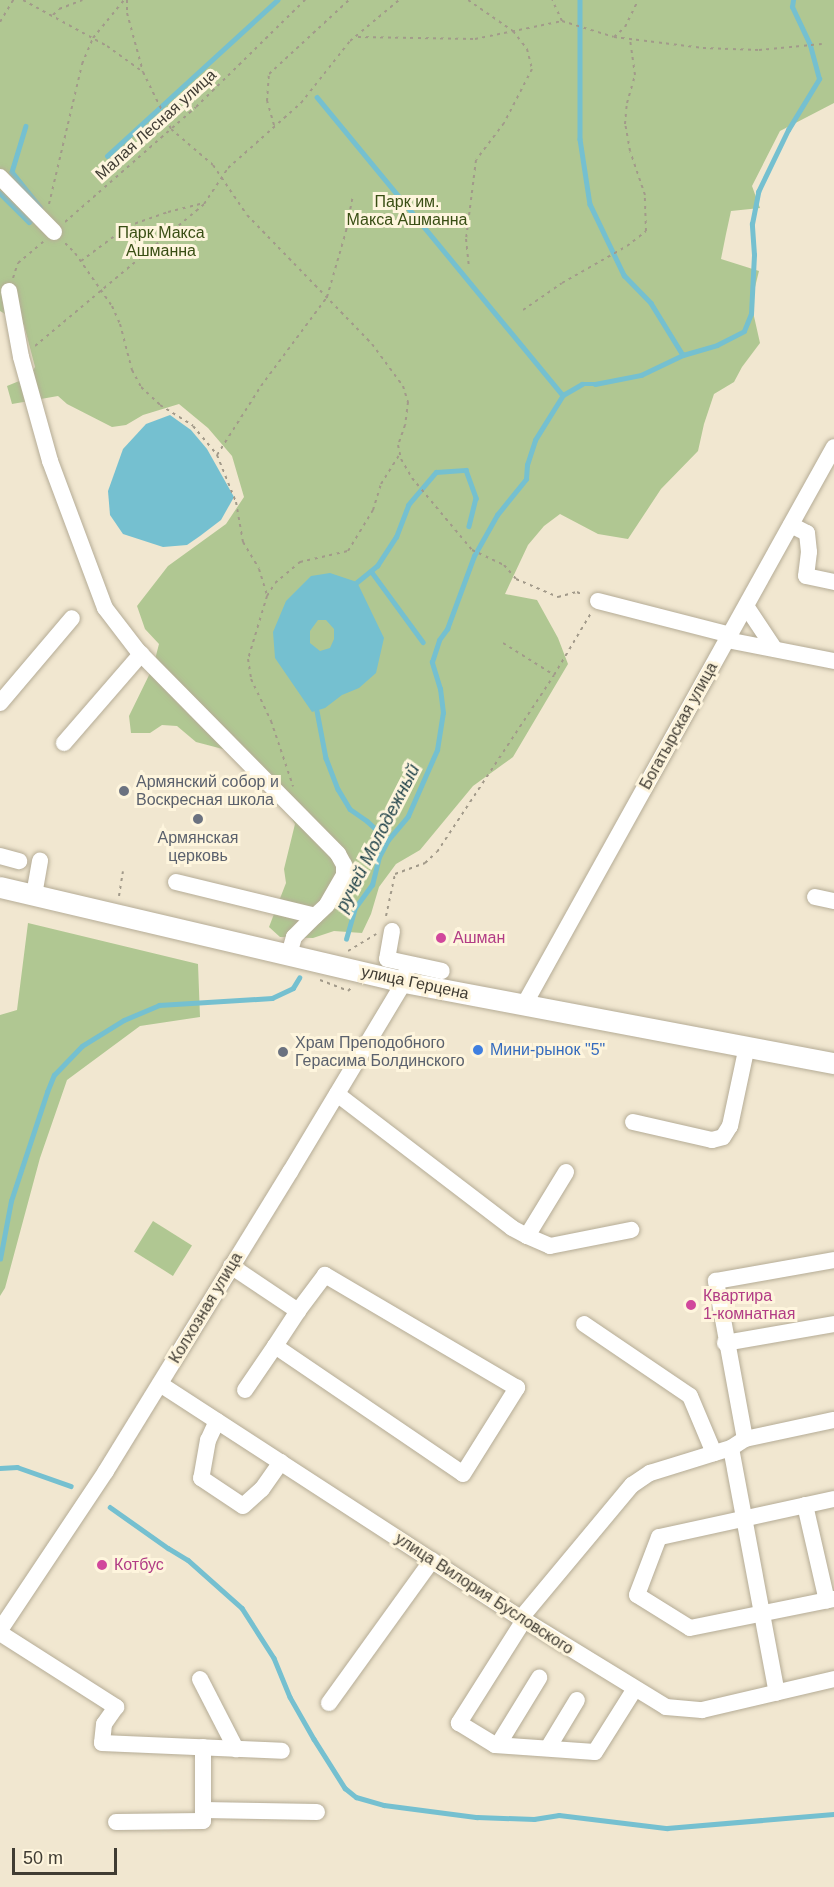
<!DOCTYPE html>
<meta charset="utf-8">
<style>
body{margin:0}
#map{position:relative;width:834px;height:1887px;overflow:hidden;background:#f1e7d0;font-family:Arial,sans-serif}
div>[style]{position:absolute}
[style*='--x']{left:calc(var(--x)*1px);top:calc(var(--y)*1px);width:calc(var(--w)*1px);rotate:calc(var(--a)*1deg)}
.green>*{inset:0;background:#b0c792;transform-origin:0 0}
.water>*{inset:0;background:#75c0d0}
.stream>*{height:4.5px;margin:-2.25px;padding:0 2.25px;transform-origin:2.25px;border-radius:2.25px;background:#75c0d0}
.path>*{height:2px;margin-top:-1px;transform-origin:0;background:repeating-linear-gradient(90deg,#a29a8a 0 3px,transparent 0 7.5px)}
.roads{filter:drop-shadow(0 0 2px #b5ac96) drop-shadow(0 0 2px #b5ac96)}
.minor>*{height:16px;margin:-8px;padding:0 8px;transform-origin:8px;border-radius:8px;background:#fff}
.major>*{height:21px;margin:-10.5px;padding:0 10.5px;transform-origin:10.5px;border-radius:10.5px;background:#fff}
.dots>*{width:16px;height:16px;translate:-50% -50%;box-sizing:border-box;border:3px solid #fef5dd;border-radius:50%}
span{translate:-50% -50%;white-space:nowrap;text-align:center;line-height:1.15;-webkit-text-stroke:6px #fef5dd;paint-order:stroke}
.street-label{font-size:16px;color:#403c33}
.park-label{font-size:16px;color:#394e14}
.worship-label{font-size:16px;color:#5b616d}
.left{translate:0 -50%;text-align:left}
.hotel-label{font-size:16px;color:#b23c85}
.shop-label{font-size:16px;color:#366cbe}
.water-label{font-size:18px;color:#1c3f47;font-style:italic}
.scale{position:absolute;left:12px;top:1848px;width:105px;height:27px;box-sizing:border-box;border:3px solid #403c33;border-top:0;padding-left:8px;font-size:18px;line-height:21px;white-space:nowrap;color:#403c33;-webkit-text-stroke:4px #fef5dd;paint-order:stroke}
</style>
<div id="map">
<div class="green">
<i style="clip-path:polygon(0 0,834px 0,834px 103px,780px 131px,752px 186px,760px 208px,731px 211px,726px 234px,721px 259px,759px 271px,751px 303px,760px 343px,742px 367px,734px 382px,714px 394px,704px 424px,698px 451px,661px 489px,628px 539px,598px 534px,560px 514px,544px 526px,528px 545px,505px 594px,537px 600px,558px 638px,568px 664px,513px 757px,473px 786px,420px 850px,396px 864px,379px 887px,371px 914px,362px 933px,334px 931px,313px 938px,280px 937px,269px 927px,286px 883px,284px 869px,295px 824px,271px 785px,238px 753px,196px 742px,177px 726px,162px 725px,150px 733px,131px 733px,129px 716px,153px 667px,159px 644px,145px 629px,137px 606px,168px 566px,226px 524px,244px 497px,232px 456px,208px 428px,179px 404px,143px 415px,126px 425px,112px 427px,67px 404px,58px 396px,12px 404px,7px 386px,29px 377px,35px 367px,24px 325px,0 311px)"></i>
<i style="clip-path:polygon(28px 923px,198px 964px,200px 1017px,140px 1026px,67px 1080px,40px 1158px,5px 1288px,0 1296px,0 1015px,17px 1010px)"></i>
<i style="left:153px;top:1221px;width:46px;height:36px;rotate:32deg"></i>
</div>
<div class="water">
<i style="clip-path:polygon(170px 415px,191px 430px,207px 449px,234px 497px,221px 520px,200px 536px,187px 545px,163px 547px,123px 534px,110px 515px,108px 491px,123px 449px,146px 424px)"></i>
<i style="clip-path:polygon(evenodd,330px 573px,357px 582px,384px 638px,376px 673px,359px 688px,342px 695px,325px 708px,312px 712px,275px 658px,273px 632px,286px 601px,311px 576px,330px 573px,318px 620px,326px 620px,334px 629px,334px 639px,330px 648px,320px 651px,310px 643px,310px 631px,318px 620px)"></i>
</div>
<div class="stream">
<i style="--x:580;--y:0;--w:139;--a:90"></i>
<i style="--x:580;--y:139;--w:66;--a:81.3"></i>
<i style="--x:590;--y:204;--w:79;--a:64.4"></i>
<i style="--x:624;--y:275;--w:39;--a:46"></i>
<i style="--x:651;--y:303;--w:61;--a:58.4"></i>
<i style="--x:317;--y:97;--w:386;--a:50.5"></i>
<i style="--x:26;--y:126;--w:48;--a:106.9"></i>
<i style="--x:12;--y:172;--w:45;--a:51.3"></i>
<i style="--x:107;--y:156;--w:231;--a:-42.5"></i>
<i style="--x:0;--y:193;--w:41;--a:45"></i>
<i style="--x:29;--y:222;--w:7;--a:-45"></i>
<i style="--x:371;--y:571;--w:88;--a:53.8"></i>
<i style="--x:357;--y:582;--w:26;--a:-39"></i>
<i style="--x:377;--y:566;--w:35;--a:-57"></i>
<i style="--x:396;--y:537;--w:34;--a:-69"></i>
<i style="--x:408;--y:505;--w:43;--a:-49.7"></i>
<i style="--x:436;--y:472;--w:30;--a:-4"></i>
<i style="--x:466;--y:470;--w:30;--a:70"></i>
<i style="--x:476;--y:498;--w:29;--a:104"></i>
<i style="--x:317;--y:711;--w:48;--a:79.2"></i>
<i style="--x:326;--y:758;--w:33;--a:69"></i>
<i style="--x:338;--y:789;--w:23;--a:59"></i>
<i style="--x:350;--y:809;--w:21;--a:35"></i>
<i style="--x:367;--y:821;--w:28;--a:42"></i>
<i style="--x:346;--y:939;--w:32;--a:-74"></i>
<i style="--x:355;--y:908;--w:29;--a:-54"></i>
<i style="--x:372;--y:885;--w:29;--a:-76"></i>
<i style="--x:379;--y:857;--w:19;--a:-62"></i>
<i style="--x:388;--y:840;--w:31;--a:-50"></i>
<i style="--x:408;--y:816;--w:72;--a:-66.3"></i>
<i style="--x:437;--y:750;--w:37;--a:-81"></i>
<i style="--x:443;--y:713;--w:24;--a:-97"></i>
<i style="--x:440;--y:689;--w:28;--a:-107"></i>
<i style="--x:432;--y:662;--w:23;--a:-72"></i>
<i style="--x:439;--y:640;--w:14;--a:-54"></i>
<i style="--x:447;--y:629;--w:78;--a:-69.7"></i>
<i style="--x:474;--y:556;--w:47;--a:-60.7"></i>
<i style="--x:497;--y:515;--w:46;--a:-51.1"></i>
<i style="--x:526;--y:479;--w:14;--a:-86"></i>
<i style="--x:527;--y:465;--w:26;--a:-72"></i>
<i style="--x:535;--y:440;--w:53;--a:-58.1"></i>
<i style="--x:563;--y:395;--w:22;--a:-30"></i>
<i style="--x:582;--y:384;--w:13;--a:0"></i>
<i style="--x:595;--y:384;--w:47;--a:-11.1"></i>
<i style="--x:641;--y:375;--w:47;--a:-25.5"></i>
<i style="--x:683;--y:355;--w:35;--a:-16"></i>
<i style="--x:717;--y:345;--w:30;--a:-27"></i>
<i style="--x:744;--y:331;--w:18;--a:-68"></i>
<i style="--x:751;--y:314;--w:59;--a:-87.1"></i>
<i style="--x:754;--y:255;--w:31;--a:-94"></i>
<i style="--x:752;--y:224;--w:33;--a:-79"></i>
<i style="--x:758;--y:192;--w:69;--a:-64.2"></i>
<i style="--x:788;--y:130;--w:60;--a:-58.7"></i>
<i style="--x:819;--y:79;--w:35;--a:-105"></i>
<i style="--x:810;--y:45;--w:42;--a:-115.3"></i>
<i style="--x:792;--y:7;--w:7;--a:-82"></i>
<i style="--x:0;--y:1259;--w:59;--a:-79.3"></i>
<i style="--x:11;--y:1201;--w:115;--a:-71.7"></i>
<i style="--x:47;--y:1092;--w:18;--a:-68"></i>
<i style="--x:54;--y:1075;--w:40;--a:-46"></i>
<i style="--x:82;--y:1046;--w:49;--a:-31.8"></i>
<i style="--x:124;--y:1020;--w:38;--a:-23"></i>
<i style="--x:159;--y:1005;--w:113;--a:-3.5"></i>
<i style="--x:272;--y:998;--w:23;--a:-25"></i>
<i style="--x:293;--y:988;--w:12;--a:-59"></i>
<i style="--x:0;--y:1468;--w:17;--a:-3"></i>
<i style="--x:17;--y:1467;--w:57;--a:19.4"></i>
<i style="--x:110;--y:1507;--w:71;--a:35.3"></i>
<i style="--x:168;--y:1548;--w:23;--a:31"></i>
<i style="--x:188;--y:1560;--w:72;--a:41.6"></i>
<i style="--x:242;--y:1608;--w:59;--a:57.4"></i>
<i style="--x:274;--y:1658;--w:42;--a:67.7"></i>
<i style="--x:290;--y:1697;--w:48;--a:60.3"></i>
<i style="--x:314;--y:1739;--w:58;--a:57.7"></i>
<i style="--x:345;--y:1788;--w:14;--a:39"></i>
<i style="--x:356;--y:1797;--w:29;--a:16"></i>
<i style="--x:384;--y:1805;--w:94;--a:7.4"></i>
<i style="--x:477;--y:1817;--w:57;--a:2"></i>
<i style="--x:534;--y:1819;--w:25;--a:-9"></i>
<i style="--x:559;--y:1815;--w:109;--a:6.9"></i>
<i style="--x:667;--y:1828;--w:168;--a:-4.8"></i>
</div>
<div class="path">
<i style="--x:23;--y:0;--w:96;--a:28.7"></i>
<i style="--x:107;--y:46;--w:44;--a:35.8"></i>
<i style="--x:127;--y:0;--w:13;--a:90"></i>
<i style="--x:127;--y:13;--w:61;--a:74.8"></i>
<i style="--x:143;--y:72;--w:64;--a:63.8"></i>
<i style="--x:171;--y:129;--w:55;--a:40.6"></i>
<i style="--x:213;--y:165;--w:60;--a:55.8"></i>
<i style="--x:247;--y:215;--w:180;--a:45.9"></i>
<i style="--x:372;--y:344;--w:52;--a:53.6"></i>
<i style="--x:403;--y:386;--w:17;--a:73"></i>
<i style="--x:408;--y:402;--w:23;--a:97"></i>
<i style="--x:405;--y:425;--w:21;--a:109"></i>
<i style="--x:398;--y:445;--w:14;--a:78"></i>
<i style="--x:401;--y:459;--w:22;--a:60"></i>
<i style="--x:412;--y:478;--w:94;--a:50.2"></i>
<i style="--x:472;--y:550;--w:35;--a:25"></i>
<i style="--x:504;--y:565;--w:18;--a:49"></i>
<i style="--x:516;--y:579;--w:46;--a:23.2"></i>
<i style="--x:558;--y:597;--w:20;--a:-15"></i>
<i style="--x:577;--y:592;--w:7;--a:27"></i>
<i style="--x:468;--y:0;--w:55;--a:34.6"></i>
<i style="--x:513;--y:31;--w:23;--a:52"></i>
<i style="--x:527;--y:49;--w:21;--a:76"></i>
<i style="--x:532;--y:69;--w:61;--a:117.4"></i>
<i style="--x:504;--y:123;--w:46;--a:127.1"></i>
<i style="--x:476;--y:160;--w:80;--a:97.2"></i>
<i style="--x:466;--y:239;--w:30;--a:84"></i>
<i style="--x:53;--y:15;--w:8;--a:-45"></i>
<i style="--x:59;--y:9;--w:25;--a:-21"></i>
<i style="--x:562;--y:21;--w:54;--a:17.1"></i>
<i style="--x:614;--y:37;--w:15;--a:-42"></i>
<i style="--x:625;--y:27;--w:30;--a:-64"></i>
<i style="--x:0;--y:22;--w:26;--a:-59"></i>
<i style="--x:358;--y:37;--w:117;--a:1"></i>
<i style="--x:475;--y:39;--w:89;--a:-11.7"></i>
<i style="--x:562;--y:21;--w:23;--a:-115"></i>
<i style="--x:614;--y:37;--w:90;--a:7"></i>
<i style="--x:703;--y:48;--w:56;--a:2"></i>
<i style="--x:759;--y:50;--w:63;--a:-5.4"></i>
<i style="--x:274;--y:125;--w:25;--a:-106"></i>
<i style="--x:267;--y:101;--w:27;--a:-86"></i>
<i style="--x:269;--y:74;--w:109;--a:-42.8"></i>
<i style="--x:49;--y:204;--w:144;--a:-76.7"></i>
<i style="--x:82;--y:64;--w:28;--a:-67"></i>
<i style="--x:93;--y:38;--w:49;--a:-50.8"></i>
<i style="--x:65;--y:222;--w:174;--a:-41.3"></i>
<i style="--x:196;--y:107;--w:153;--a:-44.5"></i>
<i style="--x:65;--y:243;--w:14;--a:45"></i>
<i style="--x:75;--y:253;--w:65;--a:55.1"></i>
<i style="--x:112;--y:306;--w:20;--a:66"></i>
<i style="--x:120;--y:324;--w:48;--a:75.4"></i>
<i style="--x:132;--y:370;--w:19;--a:62"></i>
<i style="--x:141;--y:387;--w:26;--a:43"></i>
<i style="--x:160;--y:405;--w:39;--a:32"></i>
<i style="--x:193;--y:426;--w:38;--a:50"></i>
<i style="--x:217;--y:455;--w:51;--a:68"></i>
<i style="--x:236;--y:502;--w:41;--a:80.1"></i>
<i style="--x:243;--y:542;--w:31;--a:59"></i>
<i style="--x:259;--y:569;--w:28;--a:73"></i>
<i style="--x:267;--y:596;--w:66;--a:106.8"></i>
<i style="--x:248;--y:659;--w:20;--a:81"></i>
<i style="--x:251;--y:679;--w:47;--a:64.5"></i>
<i style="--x:271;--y:721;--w:69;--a:71.3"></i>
<i style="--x:81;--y:261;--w:59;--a:-36.7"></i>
<i style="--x:128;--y:226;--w:42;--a:-19.3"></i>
<i style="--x:168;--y:212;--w:34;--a:-14"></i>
<i style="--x:13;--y:278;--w:16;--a:-72"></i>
<i style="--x:18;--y:263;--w:33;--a:-40"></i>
<i style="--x:523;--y:310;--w:47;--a:-34.7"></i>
<i style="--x:562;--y:283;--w:75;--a:-29.6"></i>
<i style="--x:627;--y:246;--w:24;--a:-38"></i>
<i style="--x:646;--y:231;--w:36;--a:-92"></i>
<i style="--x:645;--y:195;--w:46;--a:-108.8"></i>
<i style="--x:630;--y:151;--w:27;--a:-100"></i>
<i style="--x:625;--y:124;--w:21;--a:-85"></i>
<i style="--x:627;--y:103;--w:29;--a:-74"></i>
<i style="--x:635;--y:75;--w:34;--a:-98"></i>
<i style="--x:35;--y:346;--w:221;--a:-40"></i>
<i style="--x:204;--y:204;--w:43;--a:-56.3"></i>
<i style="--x:228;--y:168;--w:98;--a:-41.7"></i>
<i style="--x:301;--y:103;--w:79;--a:-51.7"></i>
<i style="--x:350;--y:41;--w:64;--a:-39.9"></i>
<i style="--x:217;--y:455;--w:82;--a:-57.5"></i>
<i style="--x:261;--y:386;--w:111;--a:-53.4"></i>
<i style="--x:327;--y:297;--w:69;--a:-73.9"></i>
<i style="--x:346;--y:231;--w:33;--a:-79"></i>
<i style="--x:267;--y:596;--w:15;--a:-58"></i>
<i style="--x:275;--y:583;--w:33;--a:-40"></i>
<i style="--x:300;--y:562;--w:49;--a:-12.9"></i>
<i style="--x:348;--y:551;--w:48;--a:-58.6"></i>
<i style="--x:373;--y:510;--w:27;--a:-73"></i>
<i style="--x:381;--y:484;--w:34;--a:-58"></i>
<i style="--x:503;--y:643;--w:60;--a:32.1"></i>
<i style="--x:119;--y:896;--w:25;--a:-81"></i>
<i style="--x:386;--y:916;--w:43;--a:-77.9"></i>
<i style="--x:395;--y:874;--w:32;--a:-20"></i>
<i style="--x:425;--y:863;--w:16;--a:-43"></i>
<i style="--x:437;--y:852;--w:212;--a:-56.5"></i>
<i style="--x:554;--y:675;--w:72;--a:-59.2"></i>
<i style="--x:348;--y:951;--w:33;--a:-31"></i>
<i style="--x:320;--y:980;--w:30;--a:21"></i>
<i style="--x:348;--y:991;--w:6;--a:-45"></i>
</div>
<div class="roads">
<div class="minor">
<i style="--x:0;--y:177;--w:77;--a:45.5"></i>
<i style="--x:9;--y:291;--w:67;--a:79.7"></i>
<i style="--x:21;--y:357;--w:108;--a:74.4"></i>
<i style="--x:50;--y:461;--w:157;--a:69.5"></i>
<i style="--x:105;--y:608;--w:54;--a:52.5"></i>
<i style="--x:138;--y:651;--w:285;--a:45.4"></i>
<i style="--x:338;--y:854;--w:13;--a:61"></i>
<i style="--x:344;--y:865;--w:10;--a:90"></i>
<i style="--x:344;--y:875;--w:34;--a:120"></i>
<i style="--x:327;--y:905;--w:16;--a:137"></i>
<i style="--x:791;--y:525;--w:18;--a:27"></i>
<i style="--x:807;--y:533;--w:19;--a:84"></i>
<i style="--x:809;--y:552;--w:24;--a:97"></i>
<i style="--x:806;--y:576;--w:29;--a:12"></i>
<i style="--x:598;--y:601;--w:136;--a:14.4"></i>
<i style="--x:746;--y:606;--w:50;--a:56.3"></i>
<i style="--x:727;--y:640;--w:109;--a:11.1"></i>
<i style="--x:0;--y:703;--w:111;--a:-49.7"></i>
<i style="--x:64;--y:743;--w:118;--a:-49.1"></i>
<i style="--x:0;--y:856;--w:20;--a:15"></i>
<i style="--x:176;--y:882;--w:143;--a:13.7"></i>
<i style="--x:315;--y:916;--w:30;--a:135"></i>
<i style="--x:294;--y:937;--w:19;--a:106"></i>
<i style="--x:34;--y:895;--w:35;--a:-80"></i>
<i style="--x:815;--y:897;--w:19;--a:12"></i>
<i style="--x:392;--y:931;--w:28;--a:100"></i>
<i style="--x:387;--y:959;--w:56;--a:12.3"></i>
<i style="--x:524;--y:1005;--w:638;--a:-60.95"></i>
<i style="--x:337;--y:1094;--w:220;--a:37.4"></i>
<i style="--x:512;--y:1228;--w:17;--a:28"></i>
<i style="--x:527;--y:1236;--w:75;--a:-58.6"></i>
<i style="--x:633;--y:1122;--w:81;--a:12.8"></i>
<i style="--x:712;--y:1140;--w:11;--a:-15"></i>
<i style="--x:723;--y:1137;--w:13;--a:-58"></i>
<i style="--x:730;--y:1126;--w:82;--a:-78"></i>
<i style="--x:527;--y:1236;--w:25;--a:23"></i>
<i style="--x:550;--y:1246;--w:83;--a:-11.2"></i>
<i style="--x:231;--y:1266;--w:81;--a:33.9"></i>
<i style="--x:298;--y:1311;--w:42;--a:123.3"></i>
<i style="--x:275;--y:1346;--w:227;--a:34.2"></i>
<i style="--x:463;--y:1474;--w:102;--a:-57.9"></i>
<i style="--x:517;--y:1388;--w:223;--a:-149.5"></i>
<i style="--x:325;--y:1275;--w:45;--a:126.9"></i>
<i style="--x:584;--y:1324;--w:128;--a:34.2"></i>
<i style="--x:690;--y:1396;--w:62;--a:67.2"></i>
<i style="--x:725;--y:1343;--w:111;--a:-9.9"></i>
<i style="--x:160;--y:1384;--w:430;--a:33"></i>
<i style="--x:521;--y:1618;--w:170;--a:31.5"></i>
<i style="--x:666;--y:1707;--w:36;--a:5"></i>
<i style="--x:702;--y:1710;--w:136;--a:-13.2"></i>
<i style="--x:245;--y:1390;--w:53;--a:-55.7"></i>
<i style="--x:217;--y:1421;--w:21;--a:115"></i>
<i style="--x:208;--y:1440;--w:39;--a:100"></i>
<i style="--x:201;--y:1478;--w:50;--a:33.7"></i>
<i style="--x:243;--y:1506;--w:25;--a:-42"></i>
<i style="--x:262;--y:1489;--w:33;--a:-55"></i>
<i style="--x:745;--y:1439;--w:161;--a:-100.4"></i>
<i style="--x:716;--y:1281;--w:120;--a:-10.1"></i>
<i style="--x:731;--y:1448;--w:249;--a:79.4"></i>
<i style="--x:834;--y:1499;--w:179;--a:167.7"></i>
<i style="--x:659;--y:1537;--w:62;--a:110.8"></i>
<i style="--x:637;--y:1595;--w:62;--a:31.9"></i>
<i style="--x:690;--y:1628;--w:147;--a:-11.4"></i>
<i style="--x:805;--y:1505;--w:98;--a:77.1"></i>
<i style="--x:521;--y:1618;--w:173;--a:-50.2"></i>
<i style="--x:632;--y:1485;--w:22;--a:-34"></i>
<i style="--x:650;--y:1473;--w:85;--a:-17.2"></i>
<i style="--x:731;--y:1448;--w:17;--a:-33"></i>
<i style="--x:745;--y:1439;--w:91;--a:-12.1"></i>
<i style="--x:524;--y:1620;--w:122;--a:122.3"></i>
<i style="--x:459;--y:1723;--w:42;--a:31.4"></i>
<i style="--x:495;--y:1745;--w:100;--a:4"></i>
<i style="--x:595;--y:1752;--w:73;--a:-57.8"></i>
<i style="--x:0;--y:1630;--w:191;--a:-56.3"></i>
<i style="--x:106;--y:1471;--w:351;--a:-58.4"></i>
<i style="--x:290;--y:1172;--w:222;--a:-59"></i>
<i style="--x:404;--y:982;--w:18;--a:-77"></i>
<i style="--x:0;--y:1633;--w:138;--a:32.5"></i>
<i style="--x:116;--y:1707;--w:21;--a:125"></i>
<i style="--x:104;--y:1724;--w:19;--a:96"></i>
<i style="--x:102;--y:1743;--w:180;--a:2.5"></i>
<i style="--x:200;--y:1679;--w:79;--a:62.8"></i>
<i style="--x:329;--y:1703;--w:176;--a:-54.2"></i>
<i style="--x:498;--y:1745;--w:79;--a:-58.5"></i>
<i style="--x:548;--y:1748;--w:56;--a:-58.9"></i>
<i style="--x:203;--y:1810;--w:114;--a:1"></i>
<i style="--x:116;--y:1822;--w:87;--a:-0.7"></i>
<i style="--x:203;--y:1821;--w:74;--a:-90"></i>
</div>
<div class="major">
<i style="--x:0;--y:887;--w:415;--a:13.2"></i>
<i style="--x:404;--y:982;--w:438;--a:10.7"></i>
</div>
</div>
<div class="dots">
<i style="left:124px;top:791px;background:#6b7280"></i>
<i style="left:198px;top:819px;background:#6b7280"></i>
<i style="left:441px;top:938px;background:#d1479c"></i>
<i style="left:478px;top:1050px;background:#3f7fe0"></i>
<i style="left:283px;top:1052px;background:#6b7280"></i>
<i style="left:691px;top:1305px;background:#d1479c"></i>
<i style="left:102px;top:1565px;background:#d1479c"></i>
</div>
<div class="street-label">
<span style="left:156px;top:125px;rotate:-42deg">Малая Лесная улица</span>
<span style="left:679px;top:726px;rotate:-61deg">Богатырская улица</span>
<span style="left:415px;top:983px;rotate:12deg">улица Герцена</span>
<span style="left:206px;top:1308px;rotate:-59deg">Колхозная улица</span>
<span style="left:484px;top:1594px;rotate:33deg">улица Вилория Бусловского</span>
</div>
<div class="park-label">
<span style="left:407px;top:211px">Парк им.<br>Макса Ашманна</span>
<span style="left:161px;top:242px">Парк Макса<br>Ашманна</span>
</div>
<div class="worship-label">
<span class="left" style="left:136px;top:791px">Армянский собор и<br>Воскресная школа</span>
<span style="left:198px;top:847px">Армянская<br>церковь</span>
<span class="left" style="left:295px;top:1052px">Храм Преподобного<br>Герасима Болдинского</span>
</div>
<div class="hotel-label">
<span class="left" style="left:453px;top:938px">Ашман</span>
<span class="left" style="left:703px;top:1305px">Квартира<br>1-комнатная</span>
<span class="left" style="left:114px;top:1565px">Котбус</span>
</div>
<div class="shop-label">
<span class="left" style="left:490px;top:1050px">Мини-рынок "5"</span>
</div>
<div class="water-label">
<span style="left:378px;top:838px;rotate:-63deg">ручей Молодежный</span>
</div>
<div class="scale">50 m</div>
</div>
